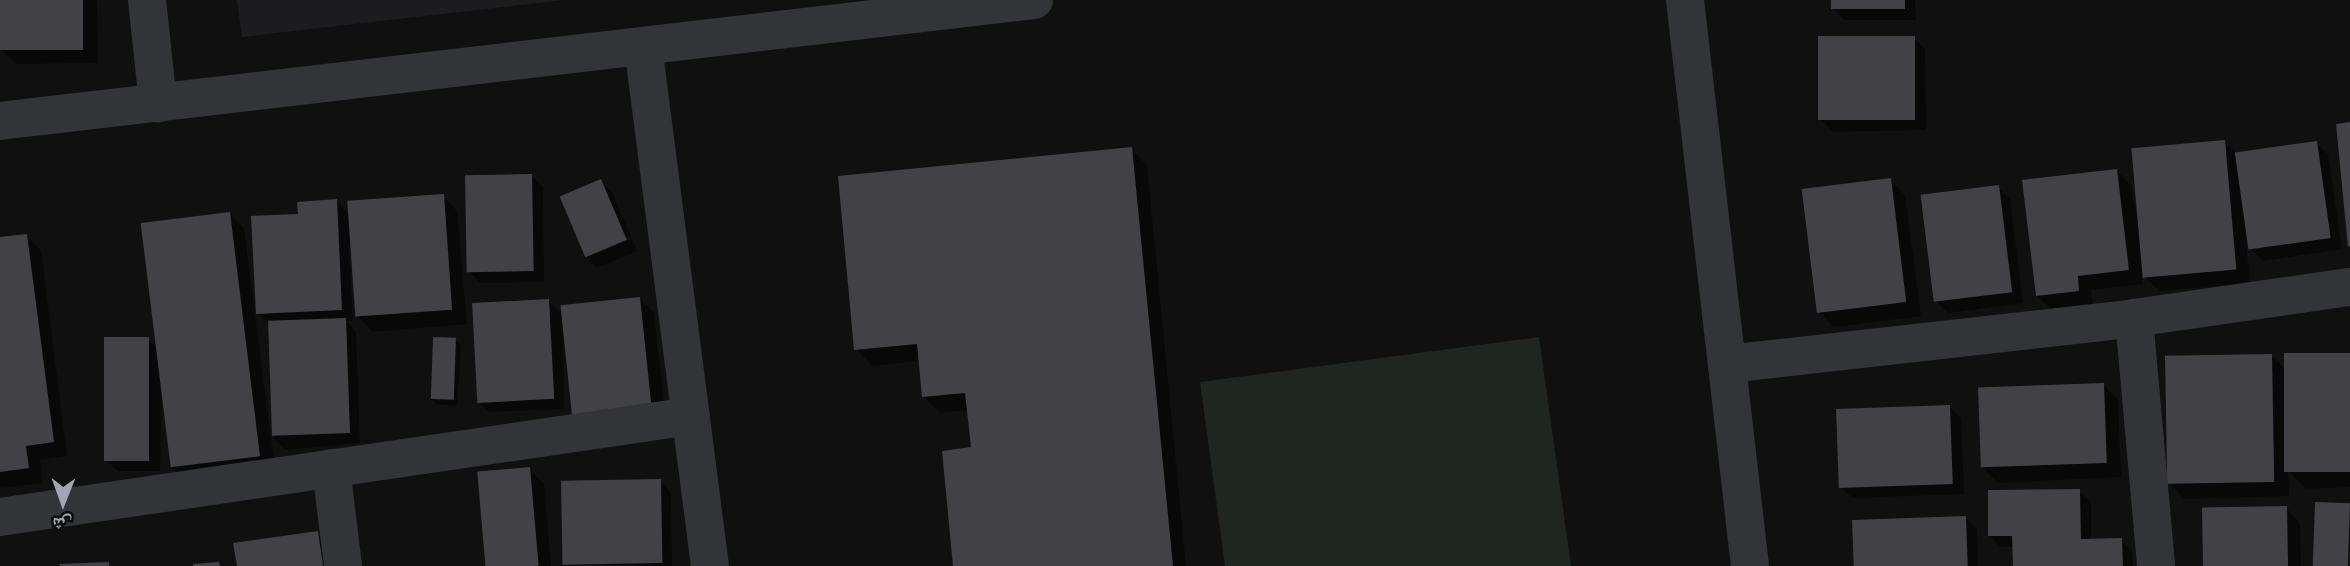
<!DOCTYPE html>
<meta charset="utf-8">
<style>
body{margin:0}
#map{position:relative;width:2350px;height:566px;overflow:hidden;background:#101011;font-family:Arial,"Noto Naskh Arabic",sans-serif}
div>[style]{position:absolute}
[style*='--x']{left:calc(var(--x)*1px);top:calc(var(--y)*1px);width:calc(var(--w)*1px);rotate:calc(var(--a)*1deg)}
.built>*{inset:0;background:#1c1c1e}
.green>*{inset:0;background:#1f2520}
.shadow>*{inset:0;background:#0007}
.building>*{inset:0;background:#424246;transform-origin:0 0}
.minor>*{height:38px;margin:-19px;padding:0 19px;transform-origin:19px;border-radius:19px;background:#333438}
span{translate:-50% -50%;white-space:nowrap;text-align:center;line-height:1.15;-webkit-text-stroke:7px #0b0b0c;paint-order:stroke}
.north{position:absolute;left:28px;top:468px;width:70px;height:70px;-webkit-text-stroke:5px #0b0b0c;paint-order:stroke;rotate:181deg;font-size:19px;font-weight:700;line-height:28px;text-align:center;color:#a3a6b0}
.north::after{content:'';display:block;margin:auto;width:24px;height:32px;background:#a3a6b0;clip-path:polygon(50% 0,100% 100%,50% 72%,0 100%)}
</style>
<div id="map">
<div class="built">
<i style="clip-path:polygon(237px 0,564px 0,242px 37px)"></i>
</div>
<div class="green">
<i style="clip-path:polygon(1539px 337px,1571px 566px,1225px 566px,1200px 382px)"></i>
</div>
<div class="shadow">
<i style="clip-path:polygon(0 0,97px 0,98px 63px,16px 64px,1px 49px)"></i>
<i style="clip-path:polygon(1833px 0,1915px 0,1916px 20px,1844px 20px,1833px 8px)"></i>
<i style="clip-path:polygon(1914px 38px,1925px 49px,1926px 130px,1833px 132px,1821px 120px)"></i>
<i style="clip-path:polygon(2225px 142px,2237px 154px,2316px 143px,2328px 154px,2342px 249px,2263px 261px,2252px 250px,2244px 220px,2250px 284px,2159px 291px,2142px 275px,2143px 284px,2091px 290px,2093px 305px,2052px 310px,2037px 296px,2117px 171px,2131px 185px,2141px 239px)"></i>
<i style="clip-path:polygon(1131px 149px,1147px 165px,1186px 566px,955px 566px,973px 449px,969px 410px,940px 413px,924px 397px,920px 361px,872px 366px,856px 349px)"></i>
<i style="clip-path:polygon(531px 175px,543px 187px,544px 282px,480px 283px,469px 271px)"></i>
<i style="clip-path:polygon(1890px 180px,1905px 195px,1921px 316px,1834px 327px,1820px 313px)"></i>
<i style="clip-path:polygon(601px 181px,612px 192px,631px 236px,589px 257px,632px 239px,637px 251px,597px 268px,586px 256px,562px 197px)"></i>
<i style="clip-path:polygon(1998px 187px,2010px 199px,2023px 303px,1948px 313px,1937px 302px)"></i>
<i style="clip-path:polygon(443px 196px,457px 211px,467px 324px,373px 332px,358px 317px,349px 242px,353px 321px,346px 321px,356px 331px,360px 443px,285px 450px,274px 438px,269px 324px,256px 311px,300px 216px,336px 201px,350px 215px)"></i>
<i style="clip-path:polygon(230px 214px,244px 228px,275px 470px,187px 482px,173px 468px,162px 379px,160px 471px,118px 471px,106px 460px,148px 339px,158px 349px)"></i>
<i style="clip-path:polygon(26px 236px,41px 250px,67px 456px,40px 460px,42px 483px,0 488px,0 239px)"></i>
<i style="clip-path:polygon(639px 298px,654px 313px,668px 435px,563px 323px,564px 409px,489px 412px,478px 401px,549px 301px,562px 314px)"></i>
<i style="clip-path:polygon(455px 340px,461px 346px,457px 406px,436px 404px,430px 398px)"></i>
<i style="clip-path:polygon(2271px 355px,2287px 371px,2350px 355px,2350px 487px,2306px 489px,2288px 471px,2289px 496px,2185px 499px,2170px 484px)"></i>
<i style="clip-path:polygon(2103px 385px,2118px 399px,2121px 477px,1998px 483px,1983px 468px)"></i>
<i style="clip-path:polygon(1950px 407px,1961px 418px,1964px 494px,1852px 498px,1840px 486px)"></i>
<i style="clip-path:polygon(529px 469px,544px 484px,551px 566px,488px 566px)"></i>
<i style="clip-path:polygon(660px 481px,671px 493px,672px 566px,564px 564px)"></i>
<i style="clip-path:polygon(2079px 491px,2091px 502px,2091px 540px,2121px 540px,2132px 551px,2133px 566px,2015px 566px,2014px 547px,2001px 547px,1990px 536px)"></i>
<i style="clip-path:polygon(2286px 508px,2300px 523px,2301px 566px,2205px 566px)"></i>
<i style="clip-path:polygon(1966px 518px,1977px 529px,1978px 566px,1855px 566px)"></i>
<i style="clip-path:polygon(317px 533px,328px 544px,331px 566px,238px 566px)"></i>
</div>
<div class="building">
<i style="left:0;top:0;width:83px;height:50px"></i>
<i style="left:1831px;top:0;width:74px;height:9px"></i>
<i style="left:1915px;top:36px;width:84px;height:97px;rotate:90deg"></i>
<i style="clip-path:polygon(2350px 122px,2350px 246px,2348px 247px,2336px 124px)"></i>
<i style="left:2225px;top:140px;width:130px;height:94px;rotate:85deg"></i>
<i style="left:2317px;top:141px;width:98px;height:83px;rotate:82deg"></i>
<i style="clip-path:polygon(1132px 147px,1173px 566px,953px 566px,942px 451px,971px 447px,965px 393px,922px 397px,917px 344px,854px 350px,838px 176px)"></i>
<i style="clip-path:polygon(2117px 169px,2129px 270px,2078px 276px,2079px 291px,2036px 296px,2022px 180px)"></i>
<i style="left:532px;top:174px;width:97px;height:67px;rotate:89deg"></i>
<i style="left:1891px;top:178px;width:125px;height:90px;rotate:83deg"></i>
<i style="left:601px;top:179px;width:66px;height:45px;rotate:67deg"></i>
<i style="left:1999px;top:185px;width:108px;height:79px;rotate:83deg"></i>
<i style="left:444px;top:194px;width:116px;height:97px;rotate:86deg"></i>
<i style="clip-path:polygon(337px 199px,342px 310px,256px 314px,251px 216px,298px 214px,297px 202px)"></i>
<i style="left:230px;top:212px;width:246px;height:90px;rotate:83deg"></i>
<i style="clip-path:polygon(27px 234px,54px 442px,26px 446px,29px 468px,0 472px,0 237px)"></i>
<i style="left:640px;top:297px;width:125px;height:80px;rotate:84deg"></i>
<i style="left:549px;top:299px;width:100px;height:77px;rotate:87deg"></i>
<i style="left:346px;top:318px;width:115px;height:78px;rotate:88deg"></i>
<i style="left:149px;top:337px;width:124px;height:45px;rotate:90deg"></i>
<i style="left:433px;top:337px;width:23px;height:62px;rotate:2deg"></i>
<i style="left:2350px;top:353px;width:119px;height:66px;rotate:90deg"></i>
<i style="left:2272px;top:354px;width:128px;height:107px;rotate:89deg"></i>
<i style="left:2104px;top:383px;width:80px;height:126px;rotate:88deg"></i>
<i style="left:1950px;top:405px;width:79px;height:114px;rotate:88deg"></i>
<i style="left:530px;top:467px;width:99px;height:53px;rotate:85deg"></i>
<i style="left:661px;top:479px;width:84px;height:100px;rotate:89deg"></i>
<i style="clip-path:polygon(2080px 489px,2081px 539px,2122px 538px,2123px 566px,2013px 566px,2012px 536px,1988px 536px,1988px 490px)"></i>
<i style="left:2315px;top:502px;width:35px;height:64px;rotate:2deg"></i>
<i style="left:2287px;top:506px;width:60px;height:85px;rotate:89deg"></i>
<i style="left:1966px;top:516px;width:50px;height:114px;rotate:88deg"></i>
<i style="clip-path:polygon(318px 531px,323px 566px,237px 566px,233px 543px)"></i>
<i style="clip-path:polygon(109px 562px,109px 566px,60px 566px,59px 564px)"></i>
<i style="clip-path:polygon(219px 562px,220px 566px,193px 566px,193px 564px)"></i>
</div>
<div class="minor">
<i style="--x:147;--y:0;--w:104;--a:83.9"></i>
<i style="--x:1685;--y:0;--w:570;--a:83.45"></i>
<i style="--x:643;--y:46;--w:524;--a:82.66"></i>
<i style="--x:0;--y:121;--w:1041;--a:-6.67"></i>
<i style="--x:2134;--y:318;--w:249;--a:84.9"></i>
<i style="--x:1727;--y:364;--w:410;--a:-6.4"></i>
<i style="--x:2134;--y:318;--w:218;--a:-8.2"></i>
<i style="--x:331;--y:468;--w:99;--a:83"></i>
<i style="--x:0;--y:517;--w:698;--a:-8.32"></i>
</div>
<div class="north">ش</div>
</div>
